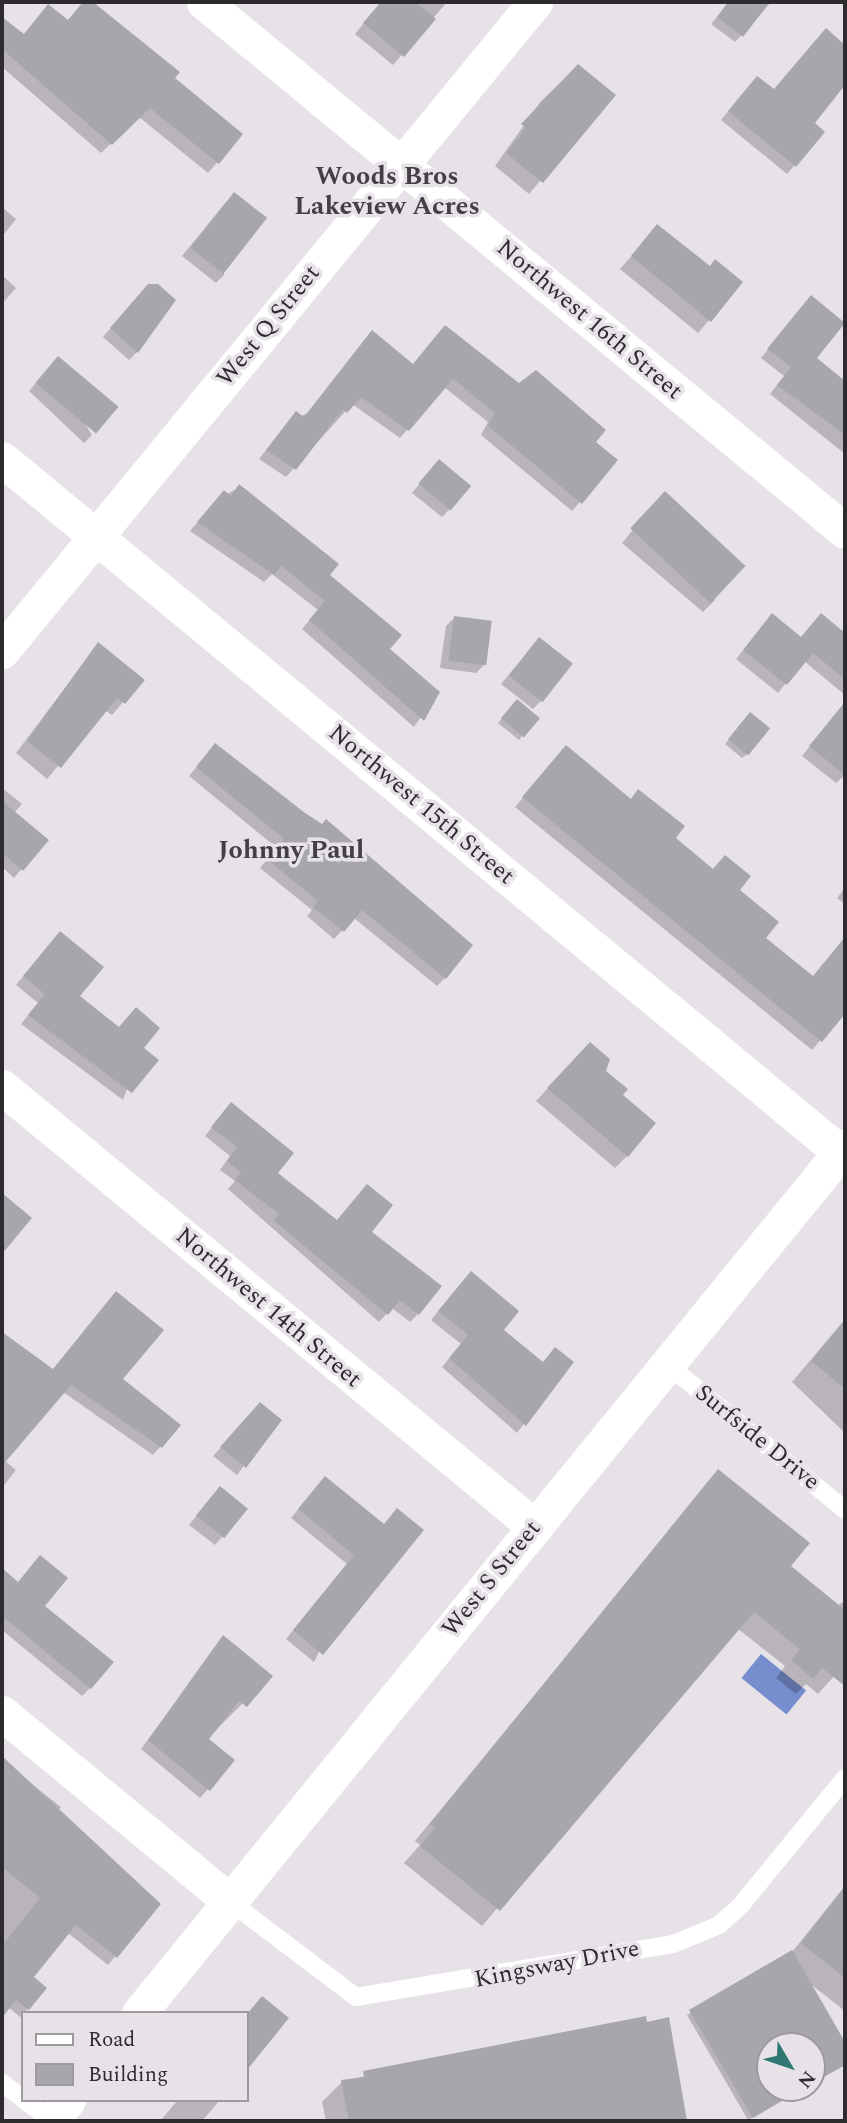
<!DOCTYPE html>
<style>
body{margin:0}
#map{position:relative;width:847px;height:2123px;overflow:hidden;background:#e7e2e8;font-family:Spectral,serif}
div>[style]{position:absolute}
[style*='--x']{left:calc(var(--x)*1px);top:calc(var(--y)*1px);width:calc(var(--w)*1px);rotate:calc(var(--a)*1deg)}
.water>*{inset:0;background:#778ece;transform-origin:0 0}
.shadow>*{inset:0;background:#0003}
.building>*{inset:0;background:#a8a6ad;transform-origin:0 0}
.service>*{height:18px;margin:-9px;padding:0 9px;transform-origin:9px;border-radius:9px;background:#fff}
.minor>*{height:35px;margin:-17.5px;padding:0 17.5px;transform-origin:17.5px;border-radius:17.5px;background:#fff}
span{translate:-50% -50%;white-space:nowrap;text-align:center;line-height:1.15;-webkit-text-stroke:7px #e7e2e8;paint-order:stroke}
.street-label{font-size:24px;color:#2d2b2d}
.neighbourhood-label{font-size:26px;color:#434044;font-weight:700}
.frame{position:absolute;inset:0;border:4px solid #2d2b2d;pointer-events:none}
.legend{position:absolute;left:21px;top:2011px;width:228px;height:91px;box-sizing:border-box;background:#e7e2e8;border:2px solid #9d999d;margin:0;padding:9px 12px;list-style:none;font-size:21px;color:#2d2b2d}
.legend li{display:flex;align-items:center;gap:14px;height:35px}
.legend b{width:35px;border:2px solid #9d999d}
.north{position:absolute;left:756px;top:2032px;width:70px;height:70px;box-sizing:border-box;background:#e7e2e8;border:2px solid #9d999d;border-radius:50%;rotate:129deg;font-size:19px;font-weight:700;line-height:28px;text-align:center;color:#2d2b2d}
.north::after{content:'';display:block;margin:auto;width:24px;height:32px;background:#2f7773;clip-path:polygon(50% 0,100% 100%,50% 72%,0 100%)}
</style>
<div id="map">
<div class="water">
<i style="left:761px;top:1654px;width:58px;height:31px;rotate:39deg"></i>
</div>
<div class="shadow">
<i style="clip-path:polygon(85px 2px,241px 135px,208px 173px,139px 117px,101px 153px,2px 67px,2px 19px,23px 35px,48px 6px,67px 22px)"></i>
<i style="clip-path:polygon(381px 2px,447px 2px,393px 65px,355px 34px)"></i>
<i style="clip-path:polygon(729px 2px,771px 2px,735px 42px,711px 24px)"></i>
<i style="clip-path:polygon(826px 31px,845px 47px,845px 84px,812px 123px,823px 132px,787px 174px,721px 120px,749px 86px,773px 91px)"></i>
<i style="clip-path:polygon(578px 66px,613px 95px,529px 194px,495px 166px,541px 101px)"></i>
<i style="clip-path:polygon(226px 202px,224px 275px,216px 283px,182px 256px)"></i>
<i style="clip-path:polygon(2px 207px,16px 219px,2px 237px)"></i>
<i style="clip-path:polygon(658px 226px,709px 268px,741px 283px,698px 333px,620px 269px)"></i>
<i style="clip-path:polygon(2px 275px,16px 288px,2px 304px)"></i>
<i style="clip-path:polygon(140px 294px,137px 352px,129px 360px,103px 337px)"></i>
<i style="clip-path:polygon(803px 306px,815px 358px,845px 383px,845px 454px,770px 394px,784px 376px,761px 358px)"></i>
<i style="clip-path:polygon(437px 335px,615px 461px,572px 511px,481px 435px,488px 422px,444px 387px,400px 438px,352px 404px,286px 477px,259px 459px,288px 422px,412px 366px)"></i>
<i style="clip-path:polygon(50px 366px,92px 435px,84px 443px,29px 391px)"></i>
<i style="clip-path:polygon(431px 470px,450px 509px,442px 517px,412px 493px)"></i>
<i style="clip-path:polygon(239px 487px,328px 575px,388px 650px,438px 692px,414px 727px,302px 629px,318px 610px,272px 574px,264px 582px,190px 531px,216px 501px)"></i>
<i style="clip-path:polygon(653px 506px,715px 600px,703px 612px,622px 543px)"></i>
<i style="clip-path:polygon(772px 615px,801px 638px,821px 615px,845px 635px,845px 695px,804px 661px,778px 693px,736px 659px)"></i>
<i style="clip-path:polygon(454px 618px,484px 665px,476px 673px,440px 668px,446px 626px)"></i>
<i style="clip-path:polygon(98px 644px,142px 680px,112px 715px,105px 710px,47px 779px,16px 753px)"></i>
<i style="clip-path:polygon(531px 648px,541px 701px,533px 709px,501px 684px)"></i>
<i style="clip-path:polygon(517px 701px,522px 736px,519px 740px,498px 723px)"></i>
<i style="clip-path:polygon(845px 702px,845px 775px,836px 783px,802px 756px)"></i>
<i style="clip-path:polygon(746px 718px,746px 755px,742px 758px,725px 744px)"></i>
<i style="clip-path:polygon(207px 754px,445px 978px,437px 986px,354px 918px,334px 939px,307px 916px,312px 910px,260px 868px,277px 848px,189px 776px)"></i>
<i style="clip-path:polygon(557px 756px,630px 800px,638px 791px,673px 838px,738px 890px,764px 938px,812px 978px,845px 938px,845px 1011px,812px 1050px,515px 807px)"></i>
<i style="clip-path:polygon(2px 788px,22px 804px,14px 813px,46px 840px,14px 878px,2px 867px)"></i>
<i style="clip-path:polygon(845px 888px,845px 904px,837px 898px)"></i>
<i style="clip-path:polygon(52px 942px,78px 996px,142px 1048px,123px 1100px,21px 1024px,38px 1003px,16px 985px)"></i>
<i style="clip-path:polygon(578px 1056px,604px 1072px,627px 1156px,615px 1168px,536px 1101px)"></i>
<i style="clip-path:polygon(223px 1113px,275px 1174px,336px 1222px,369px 1232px,418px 1314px,410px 1322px,392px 1308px,379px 1322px,228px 1189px,235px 1181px,220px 1170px,230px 1156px,205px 1136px)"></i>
<i style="clip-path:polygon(463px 1281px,501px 1330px,542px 1364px,571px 1362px,517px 1433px,442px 1367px,461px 1344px,431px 1320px)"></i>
<i style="clip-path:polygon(845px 1319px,845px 1433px,792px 1382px)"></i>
<i style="clip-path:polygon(2px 1332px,53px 1371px,179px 1425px,153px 1455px,63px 1392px,4px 1460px,16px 1470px,2px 1488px)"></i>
<i style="clip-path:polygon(252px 1413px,279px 1420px,237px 1475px,213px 1456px)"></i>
<i style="clip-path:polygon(718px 1471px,788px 1566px,837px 1606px,845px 1601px,845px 1664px,818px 1694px,806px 1684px,796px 1694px,776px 1678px,785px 1666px,737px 1628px,482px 1926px,404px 1863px,420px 1845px,415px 1841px)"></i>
<i style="clip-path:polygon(317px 1486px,383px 1525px,314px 1662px,286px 1639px,347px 1564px,291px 1518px)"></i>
<i style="clip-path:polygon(212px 1496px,246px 1509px,215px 1545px,189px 1525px)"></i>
<i style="clip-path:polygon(2px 1571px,43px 1606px,90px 1688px,82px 1696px,2px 1630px)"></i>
<i style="clip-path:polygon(223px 1638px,270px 1676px,207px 1739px,233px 1761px,200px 1798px,141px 1749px)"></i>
<i style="clip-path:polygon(2px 1761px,61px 1807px,56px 1813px,158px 1904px,108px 1965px,68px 1933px,31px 1977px,28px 2009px,20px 2017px,8px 2007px,2px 2014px)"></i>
<i style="clip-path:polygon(845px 1886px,845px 2011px,808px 1982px,845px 2046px,845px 2065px,812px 2084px,812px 2046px,770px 2046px,770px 2088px,805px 2088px,748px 2120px,687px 2015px,792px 1952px)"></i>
<i style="clip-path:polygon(668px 2019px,685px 2121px,326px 2121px,322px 2102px,342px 2082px,436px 2058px)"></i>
<i style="clip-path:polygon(178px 2100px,220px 2100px,202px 2121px,160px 2121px)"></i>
</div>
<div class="building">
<i style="clip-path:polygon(83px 2px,93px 2px,180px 72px,175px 78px,243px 134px,219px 164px,150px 108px,112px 145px,2px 49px,2px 17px,24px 34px,48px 4px,68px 20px)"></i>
<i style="clip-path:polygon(381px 2px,415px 2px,436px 19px,404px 57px,363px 23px)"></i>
<i style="clip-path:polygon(728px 2px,770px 2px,743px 37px,717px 17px)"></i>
<i style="clip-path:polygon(826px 28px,845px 45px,845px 85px,815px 123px,825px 132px,796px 167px,728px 111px,757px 76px,774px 89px)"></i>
<i style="clip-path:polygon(578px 64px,616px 95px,543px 183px,506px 153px,526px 128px,521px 124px)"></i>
<i style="left:234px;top:192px;width:42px;height:71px;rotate:38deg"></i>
<i style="clip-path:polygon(657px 224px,710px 266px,715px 259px,743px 282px,711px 322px,631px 256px)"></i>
<i style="clip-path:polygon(148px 284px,158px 284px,176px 300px,138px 353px,110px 328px)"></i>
<i style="clip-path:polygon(811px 295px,845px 323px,817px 358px,845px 381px,845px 435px,777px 385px,791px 367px,767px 349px)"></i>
<i style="clip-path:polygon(445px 325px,519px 383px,536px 370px,606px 430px,596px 442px,618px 460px,582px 504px,488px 426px,495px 413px,453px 379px,409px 431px,361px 397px,347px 413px,343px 409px,296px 470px,266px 450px,296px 411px,304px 417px,372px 330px,413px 364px)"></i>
<i style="left:58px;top:356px;width:79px;height:35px;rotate:40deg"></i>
<i style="left:439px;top:459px;width:42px;height:32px;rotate:40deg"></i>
<i style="clip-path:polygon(239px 484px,339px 564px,330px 575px,402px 635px,390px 649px,440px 692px,424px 721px,309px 620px,325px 601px,281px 566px,274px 575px,197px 522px,224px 490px,231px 496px)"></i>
<i style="left:665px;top:491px;width:110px;height:51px;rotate:43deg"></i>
<i style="clip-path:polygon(772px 613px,801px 637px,821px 613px,845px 633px,845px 679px,813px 653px,787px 685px,743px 650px)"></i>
<i style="left:454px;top:616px;width:38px;height:45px;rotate:7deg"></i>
<i style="left:539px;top:637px;width:43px;height:49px;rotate:38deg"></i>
<i style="clip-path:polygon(98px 642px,145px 680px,125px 704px,117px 698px,61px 768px,27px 741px)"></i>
<i style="left:517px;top:699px;width:30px;height:25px;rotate:40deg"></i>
<i style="clip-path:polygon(845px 702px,845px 775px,809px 746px)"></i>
<i style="left:750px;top:712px;width:26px;height:35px;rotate:39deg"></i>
<i style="clip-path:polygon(215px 743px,305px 813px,322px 824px,326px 819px,473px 945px,446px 979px,362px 910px,344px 932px,313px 907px,318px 901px,267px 859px,284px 839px,196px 767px)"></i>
<i style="clip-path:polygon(566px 745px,631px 799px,638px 789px,685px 826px,676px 838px,713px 869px,725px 855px,751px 876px,740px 890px,779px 922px,766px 938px,813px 976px,845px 937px,845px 1014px,822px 1042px,522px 797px)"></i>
<i style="clip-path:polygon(2px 801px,49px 840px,23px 871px,2px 853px)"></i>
<i style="clip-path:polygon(60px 931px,104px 967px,80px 996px,119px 1027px,136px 1007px,160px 1028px,144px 1048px,159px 1060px,132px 1093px,28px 1015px,45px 994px,23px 976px)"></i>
<i style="clip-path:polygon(590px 1042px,610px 1059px,606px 1071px,628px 1089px,623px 1095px,656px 1123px,628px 1157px,547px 1088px)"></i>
<i style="clip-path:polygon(231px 1102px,294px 1153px,278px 1173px,337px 1220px,367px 1184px,393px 1205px,372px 1232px,442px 1286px,419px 1315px,400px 1300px,388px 1315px,274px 1221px,279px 1214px,235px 1180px,241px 1172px,227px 1161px,237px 1147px,211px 1127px)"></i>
<i style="clip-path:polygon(2px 1193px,32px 1218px,2px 1254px)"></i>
<i style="clip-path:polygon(471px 1271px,519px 1311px,504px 1330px,543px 1362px,555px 1347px,574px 1362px,526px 1426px,449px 1358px,468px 1335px,438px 1311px)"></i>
<i style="clip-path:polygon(116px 1291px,164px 1330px,123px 1379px,181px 1425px,162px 1448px,71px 1385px,2px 1466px,2px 1332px,53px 1369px)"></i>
<i style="clip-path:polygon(845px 1320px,845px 1389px,811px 1361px)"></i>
<i style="clip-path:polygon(260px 1402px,282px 1420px,246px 1468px,220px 1447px)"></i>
<i style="clip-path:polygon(718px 1469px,810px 1543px,791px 1566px,845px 1610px,845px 1686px,822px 1668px,813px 1679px,791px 1660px,800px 1649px,754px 1612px,500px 1911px,420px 1846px,435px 1828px,430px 1824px)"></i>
<i style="clip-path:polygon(325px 1476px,384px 1524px,397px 1508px,424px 1530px,323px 1655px,293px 1630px,354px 1555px,298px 1509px)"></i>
<i style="left:220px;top:1486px;width:36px;height:38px;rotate:39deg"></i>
<i style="clip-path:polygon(40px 1555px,68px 1578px,45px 1606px,114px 1662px,91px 1689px,2px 1616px,2px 1568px,18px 1582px)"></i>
<i style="clip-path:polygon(223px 1635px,273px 1676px,247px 1707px,239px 1701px,209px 1739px,235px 1760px,210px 1791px,148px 1740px)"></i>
<i style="clip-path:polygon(2px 1756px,161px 1904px,117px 1958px,76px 1925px,34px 1977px,47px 1988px,29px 2010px,16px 2000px,2px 2018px,2px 1946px,40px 1898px,2px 1867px)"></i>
<i style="clip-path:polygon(845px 1886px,845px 1978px,801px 1943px)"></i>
<i style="clip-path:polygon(792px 1950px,845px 2042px,845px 2065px,812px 2083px,812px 2046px,770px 2046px,770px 2088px,803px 2088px,753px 2118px,689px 2010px)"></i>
<i style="clip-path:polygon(262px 1996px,289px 2018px,247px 2070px,247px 2014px)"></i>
<i style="clip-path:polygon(646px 2016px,647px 2022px,669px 2017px,687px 2121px,349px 2121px,341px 2080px,364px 2077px,363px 2071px)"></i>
</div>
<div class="service">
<i style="--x:668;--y:1365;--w:229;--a:39.3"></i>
<i style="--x:229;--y:1901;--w:159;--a:37.1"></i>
<i style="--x:356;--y:1997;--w:321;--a:-9.5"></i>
<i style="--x:673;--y:1944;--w:50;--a:-22.4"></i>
<i style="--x:719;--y:1925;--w:30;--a:-42"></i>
<i style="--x:741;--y:1905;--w:164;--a:-50.7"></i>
<i style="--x:2;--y:2083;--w:26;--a:37"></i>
<i style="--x:24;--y:2100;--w:34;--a:36"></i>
</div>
<div class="minor">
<i style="--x:204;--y:2;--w:831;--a:39.53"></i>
<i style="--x:2;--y:459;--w:1087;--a:39.59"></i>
<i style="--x:2;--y:651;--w:840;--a:-50.6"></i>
<i style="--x:2;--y:1087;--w:691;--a:39.54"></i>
<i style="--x:2;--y:1713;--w:295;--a:39.6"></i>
<i style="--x:139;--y:2013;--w:1118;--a:-50.84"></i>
<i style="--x:51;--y:2121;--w:27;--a:-51"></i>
</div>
<div class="street-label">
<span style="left:589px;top:320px;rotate:40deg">Northwest 16th Street</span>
<span style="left:269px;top:326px;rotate:-51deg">West Q Street</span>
<span style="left:421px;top:805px;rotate:40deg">Northwest 15th Street</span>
<span style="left:268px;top:1308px;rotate:40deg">Northwest 14th Street</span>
<span style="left:757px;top:1438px;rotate:39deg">Surfside Drive</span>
<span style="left:492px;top:1579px;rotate:-51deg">West S Street</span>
<span style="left:557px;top:1965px;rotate:-11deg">Kingsway Drive</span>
</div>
<div class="neighbourhood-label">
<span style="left:387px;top:192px">Woods Bros<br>Lakeview Acres</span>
<span style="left:291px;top:851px">Johnny Paul</span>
</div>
<div class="frame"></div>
<ul class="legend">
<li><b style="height:9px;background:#fff"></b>Road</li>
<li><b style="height:19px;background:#a8a6ad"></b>Building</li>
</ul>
<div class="north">N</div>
</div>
